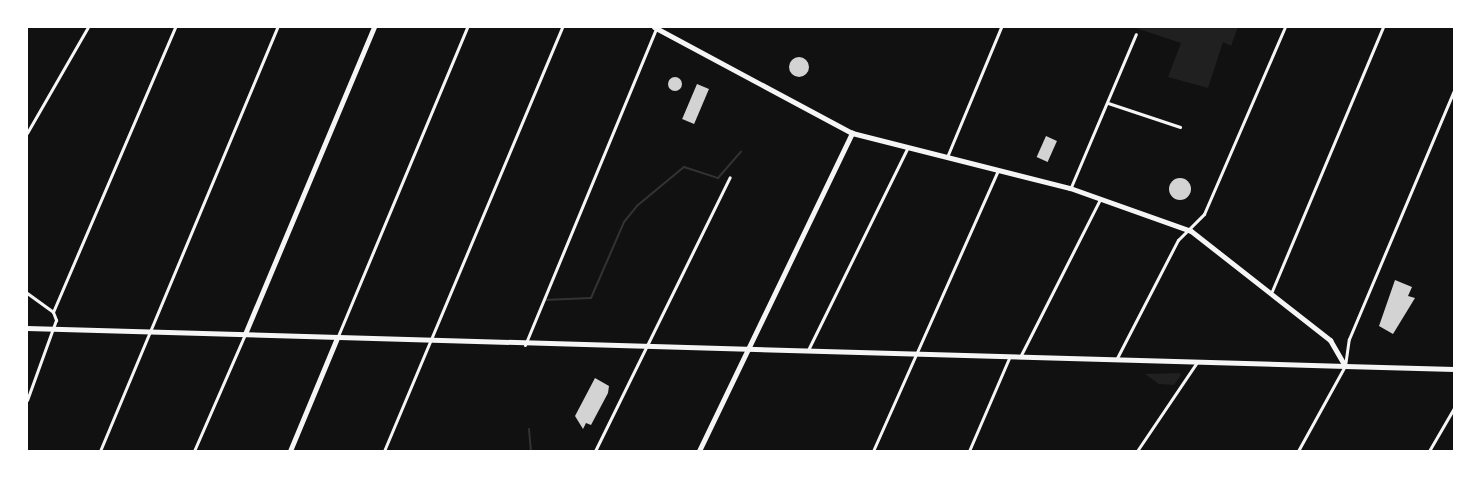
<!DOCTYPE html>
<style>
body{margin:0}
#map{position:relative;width:1481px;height:478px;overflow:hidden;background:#111;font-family:"Fira Sans",sans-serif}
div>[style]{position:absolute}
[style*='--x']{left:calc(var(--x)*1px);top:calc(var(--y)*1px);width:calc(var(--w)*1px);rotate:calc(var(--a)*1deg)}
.green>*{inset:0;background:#202020}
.stream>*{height:2px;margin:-1px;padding:0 1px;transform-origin:1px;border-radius:1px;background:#333}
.building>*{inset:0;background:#d3d3d3;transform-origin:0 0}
.round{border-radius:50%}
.minor>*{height:3px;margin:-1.5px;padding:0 1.5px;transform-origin:1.5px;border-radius:1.5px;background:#f5f5f5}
.tertiary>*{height:4.5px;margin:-2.25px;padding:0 2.25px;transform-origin:2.25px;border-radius:2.25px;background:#f5f5f5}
.secondary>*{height:4.5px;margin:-2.25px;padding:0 2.25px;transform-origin:2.25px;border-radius:2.25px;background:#f5f5f5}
.primary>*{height:5px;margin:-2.5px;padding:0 2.5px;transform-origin:2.5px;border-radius:2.5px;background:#f5f5f5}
span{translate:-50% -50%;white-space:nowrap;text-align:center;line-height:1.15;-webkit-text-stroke:6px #fff;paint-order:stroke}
.frame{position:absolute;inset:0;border:28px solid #fff;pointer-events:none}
</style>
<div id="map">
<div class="green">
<i style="clip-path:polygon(1133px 27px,1238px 27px,1231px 46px,1223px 42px,1208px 88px,1168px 77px,1181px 43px)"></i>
<i style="clip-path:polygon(1145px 374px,1180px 373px,1181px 375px,1174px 385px,1159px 384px)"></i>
</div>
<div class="stream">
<i style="--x:544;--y:300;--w:47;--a:-2.4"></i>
<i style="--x:591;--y:298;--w:83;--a:-66.5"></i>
<i style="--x:624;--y:222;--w:22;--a:-51"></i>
<i style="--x:638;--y:205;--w:60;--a:-39.6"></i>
<i style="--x:684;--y:167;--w:36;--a:18"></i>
<i style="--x:718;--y:178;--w:35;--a:-49"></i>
<i style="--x:529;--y:429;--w:22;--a:85"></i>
</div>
<div class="building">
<i class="round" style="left:789px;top:57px;width:20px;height:20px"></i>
<i class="round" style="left:668px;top:77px;width:14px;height:14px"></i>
<i style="left:697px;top:84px;width:13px;height:38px;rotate:23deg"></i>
<i style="left:1046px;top:136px;width:12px;height:23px;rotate:24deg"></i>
<i class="round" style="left:1169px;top:178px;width:22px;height:22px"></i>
<i style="clip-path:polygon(1395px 280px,1412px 287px,1408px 296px,1415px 298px,1393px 334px,1379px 326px)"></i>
<i style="clip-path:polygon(595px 378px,609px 386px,608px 393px,591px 425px,586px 423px,583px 429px,575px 416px)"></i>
</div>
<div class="minor">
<i style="--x:1108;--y:103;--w:76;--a:18.4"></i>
<i style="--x:27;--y:133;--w:122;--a:-60.1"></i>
<i style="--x:947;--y:157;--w:141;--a:-67.4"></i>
<i style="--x:1071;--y:187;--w:166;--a:-67"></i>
<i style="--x:1272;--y:291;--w:286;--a:-67.2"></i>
<i style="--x:27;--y:293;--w:32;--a:36"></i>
<i style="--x:53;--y:312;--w:9;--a:69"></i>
<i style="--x:56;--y:320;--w:85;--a:109.9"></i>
<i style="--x:53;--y:312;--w:310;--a:-66.8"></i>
<i style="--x:338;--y:336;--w:335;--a:-67.3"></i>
<i style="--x:525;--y:345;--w:343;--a:-67.5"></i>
<i style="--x:808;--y:350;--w:226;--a:-63.8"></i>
<i style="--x:1020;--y:357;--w:177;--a:-63.1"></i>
<i style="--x:1117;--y:358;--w:133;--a:-62.7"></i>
<i style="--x:1178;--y:240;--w:37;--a:-45"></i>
<i style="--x:1204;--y:214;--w:204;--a:-66.6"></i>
<i style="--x:100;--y:451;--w:459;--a:-67.3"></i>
<i style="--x:194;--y:451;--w:128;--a:-66.4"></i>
<i style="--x:384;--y:451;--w:460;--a:-67.2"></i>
<i style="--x:595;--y:451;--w:305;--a:-63.8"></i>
<i style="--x:873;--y:451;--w:308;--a:-66"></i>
<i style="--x:969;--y:451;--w:101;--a:-66.7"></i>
<i style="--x:1137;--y:451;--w:107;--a:-56"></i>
<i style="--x:1298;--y:451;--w:97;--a:-61.1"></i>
<i style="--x:1345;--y:366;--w:27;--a:-82"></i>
<i style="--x:1349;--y:339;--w:269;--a:-67.1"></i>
<i style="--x:1429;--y:451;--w:50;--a:-59.8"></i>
</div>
<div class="tertiary">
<i style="--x:245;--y:334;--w:333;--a:-67.2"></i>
<i style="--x:290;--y:451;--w:122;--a:-67.4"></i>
<i style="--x:699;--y:451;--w:353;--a:-64.3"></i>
</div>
<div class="secondary">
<i style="--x:27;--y:328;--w:1319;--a:1.65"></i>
</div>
<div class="primary">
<i style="--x:654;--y:27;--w:225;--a:28.2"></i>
<i style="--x:852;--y:133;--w:225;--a:14.2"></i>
<i style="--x:1070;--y:188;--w:128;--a:19.6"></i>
<i style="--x:1191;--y:231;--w:177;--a:38.1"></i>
<i style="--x:1330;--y:340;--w:30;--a:60"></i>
<i style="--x:1345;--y:366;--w:109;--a:1.6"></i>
</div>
<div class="frame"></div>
</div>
